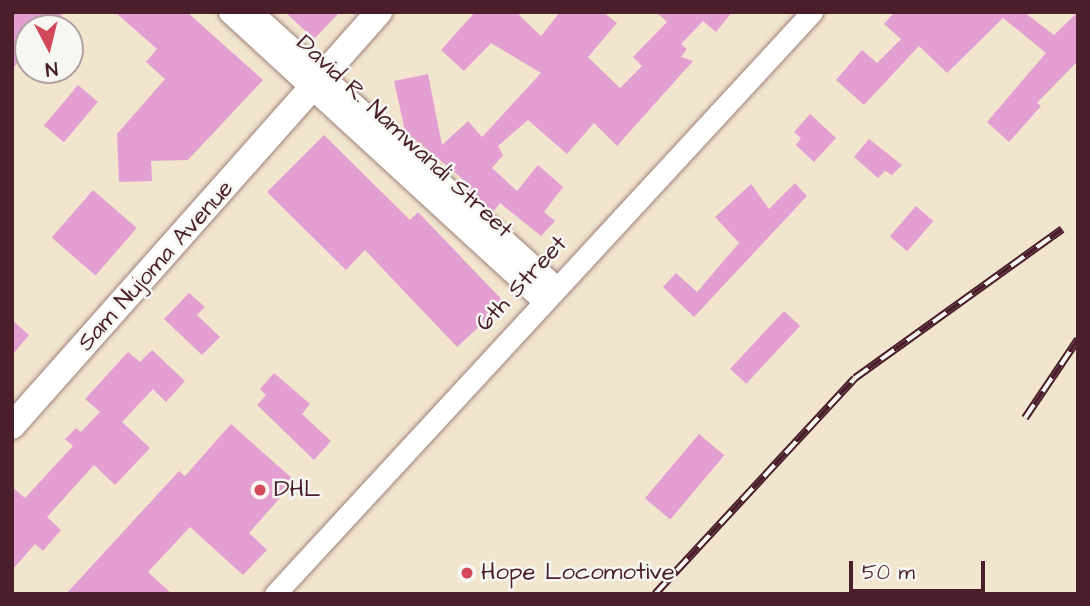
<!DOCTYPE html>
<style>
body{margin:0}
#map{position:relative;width:1090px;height:606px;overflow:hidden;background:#f2e5ce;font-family:"Architects Daughter",sans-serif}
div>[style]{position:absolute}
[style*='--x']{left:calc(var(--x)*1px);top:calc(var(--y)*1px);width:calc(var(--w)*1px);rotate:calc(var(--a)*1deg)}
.building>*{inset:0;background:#e49fd2;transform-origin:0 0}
.roads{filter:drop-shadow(0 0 2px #9e827c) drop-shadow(0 0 2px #9e827c)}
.minor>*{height:21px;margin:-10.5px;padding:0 10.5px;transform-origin:10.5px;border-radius:10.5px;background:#fff}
.major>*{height:26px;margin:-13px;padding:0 13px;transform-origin:13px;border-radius:13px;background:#fff}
.rail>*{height:8px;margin-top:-4px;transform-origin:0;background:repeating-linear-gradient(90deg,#f6f6f2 0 16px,#4a1f2b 0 32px);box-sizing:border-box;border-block:2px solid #4a1f2b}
.dots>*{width:19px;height:19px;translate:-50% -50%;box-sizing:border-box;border:4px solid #f6f6f2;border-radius:50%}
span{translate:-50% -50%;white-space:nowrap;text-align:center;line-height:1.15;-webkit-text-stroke:5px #f6f6f2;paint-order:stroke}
.street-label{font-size:24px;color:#4a1f2b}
.poi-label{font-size:24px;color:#4a1f2b}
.left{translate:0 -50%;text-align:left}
.frame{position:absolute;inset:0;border:14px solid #4a1f2b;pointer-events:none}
.north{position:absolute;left:14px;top:14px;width:70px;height:70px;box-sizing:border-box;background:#f6f6f2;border:2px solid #b1a0a2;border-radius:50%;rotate:173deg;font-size:19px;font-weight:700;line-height:28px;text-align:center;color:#4a1f2b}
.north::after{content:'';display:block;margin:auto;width:24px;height:32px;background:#d1495b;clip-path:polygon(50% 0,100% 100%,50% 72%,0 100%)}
.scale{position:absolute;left:849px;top:561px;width:136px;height:32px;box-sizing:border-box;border:4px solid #4a1f2b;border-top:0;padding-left:9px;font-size:21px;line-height:24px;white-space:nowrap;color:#4a1f2b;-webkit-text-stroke:5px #f6f6f2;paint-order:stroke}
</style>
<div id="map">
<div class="building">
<i style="clip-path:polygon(12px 12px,64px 12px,50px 28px,28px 28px,28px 52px,12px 69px)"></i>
<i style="clip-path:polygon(115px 12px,187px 12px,263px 80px,188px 160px,151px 161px,152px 181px,119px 182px,117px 134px,165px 79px,146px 62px,157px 49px)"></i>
<i style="clip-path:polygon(285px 12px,340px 12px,314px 39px)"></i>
<i style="clip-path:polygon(475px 12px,516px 12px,541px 36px,560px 12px,603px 12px,617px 23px,588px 57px,620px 88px,642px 66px,633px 57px,667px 22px,656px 12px,732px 12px,716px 32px,703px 21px,681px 44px,687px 49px,681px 57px,693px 61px,617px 146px,594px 123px,567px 154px,528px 120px,498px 146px,503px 155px,492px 168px,517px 191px,538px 165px,563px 187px,544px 212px,555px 221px,541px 236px,500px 203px,493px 212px,462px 184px,465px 181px,405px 131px,394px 81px,428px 74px,442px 145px,468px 121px,482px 137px,541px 73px,491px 43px,464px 71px,441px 50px)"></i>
<i style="clip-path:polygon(895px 12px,1024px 12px,1054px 35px,1078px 12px,1078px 61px,1037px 103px,1041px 106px,1009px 142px,987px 122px,1046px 53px,1003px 18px,947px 73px,919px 46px,864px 105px,836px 80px,862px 50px,877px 63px,901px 39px,884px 24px)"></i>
<i style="left:78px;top:85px;width:26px;height:53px;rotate:40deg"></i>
<i style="clip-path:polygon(810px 114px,836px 138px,814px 162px,796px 145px,801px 138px,794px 132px)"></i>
<i style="clip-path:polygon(324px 135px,410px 220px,418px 212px,505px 303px,457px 347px,365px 250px,346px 270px,267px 192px)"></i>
<i style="clip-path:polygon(869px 139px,902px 165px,892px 175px,885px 171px,878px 178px,854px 157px)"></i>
<i style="clip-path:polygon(795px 183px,807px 196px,694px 317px,663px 287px,676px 273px,697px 292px,739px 243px,715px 217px,751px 184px,769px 209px)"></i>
<i style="left:93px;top:190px;width:58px;height:63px;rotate:41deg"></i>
<i style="left:916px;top:206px;width:23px;height:40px;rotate:41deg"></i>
<i style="clip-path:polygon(189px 293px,205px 307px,197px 315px,220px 337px,202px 355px,164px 319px)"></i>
<i style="left:784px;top:311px;width:22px;height:79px;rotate:43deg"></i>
<i style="clip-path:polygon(12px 320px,29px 335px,12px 355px)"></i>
<i style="clip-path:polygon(152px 350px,185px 381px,166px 402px,153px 389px,122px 422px,150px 448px,115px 485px,94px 465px,47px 517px,61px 530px,43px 551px,35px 544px,12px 570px,12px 487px,25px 498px,73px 446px,65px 439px,76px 428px,81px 432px,100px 412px,85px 399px,128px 352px,140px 362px)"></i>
<i style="clip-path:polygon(274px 373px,310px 404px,302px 414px,331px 441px,314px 460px,257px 405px,266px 395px,260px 389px)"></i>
<i style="clip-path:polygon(231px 424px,295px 481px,249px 533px,267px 550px,243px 575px,190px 527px,148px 572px,172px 594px,66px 594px,179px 471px,185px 476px)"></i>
<i style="left:699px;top:434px;width:33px;height:84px;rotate:40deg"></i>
</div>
<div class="roads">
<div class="minor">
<i style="--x:229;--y:12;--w:425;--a:42.6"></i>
<i style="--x:252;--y:12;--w:409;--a:42.1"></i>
<i style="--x:275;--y:594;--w:792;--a:-47.3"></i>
</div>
<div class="major">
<i style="--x:12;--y:426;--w:553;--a:-48.44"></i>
</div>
</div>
<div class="rail">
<i style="--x:1025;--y:418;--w:95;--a:-56.1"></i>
<i style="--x:655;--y:594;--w:294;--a:-47.2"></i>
<i style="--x:855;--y:378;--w:255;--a:-35.7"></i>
</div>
<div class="dots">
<i style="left:260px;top:490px;background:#d1495b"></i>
<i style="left:467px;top:573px;background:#d1495b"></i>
</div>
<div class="street-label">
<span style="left:404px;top:137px;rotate:43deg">David R. Namwandi Street</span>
<span style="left:156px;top:266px;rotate:-48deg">Sam Nujoma Avenue</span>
<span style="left:522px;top:284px;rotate:-47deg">6th Street</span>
</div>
<div class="poi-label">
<span class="left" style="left:274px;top:490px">DHL</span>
<span class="left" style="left:481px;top:573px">Hope Locomotive</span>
</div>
<div class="frame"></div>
<div class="north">N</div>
<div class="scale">50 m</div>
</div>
